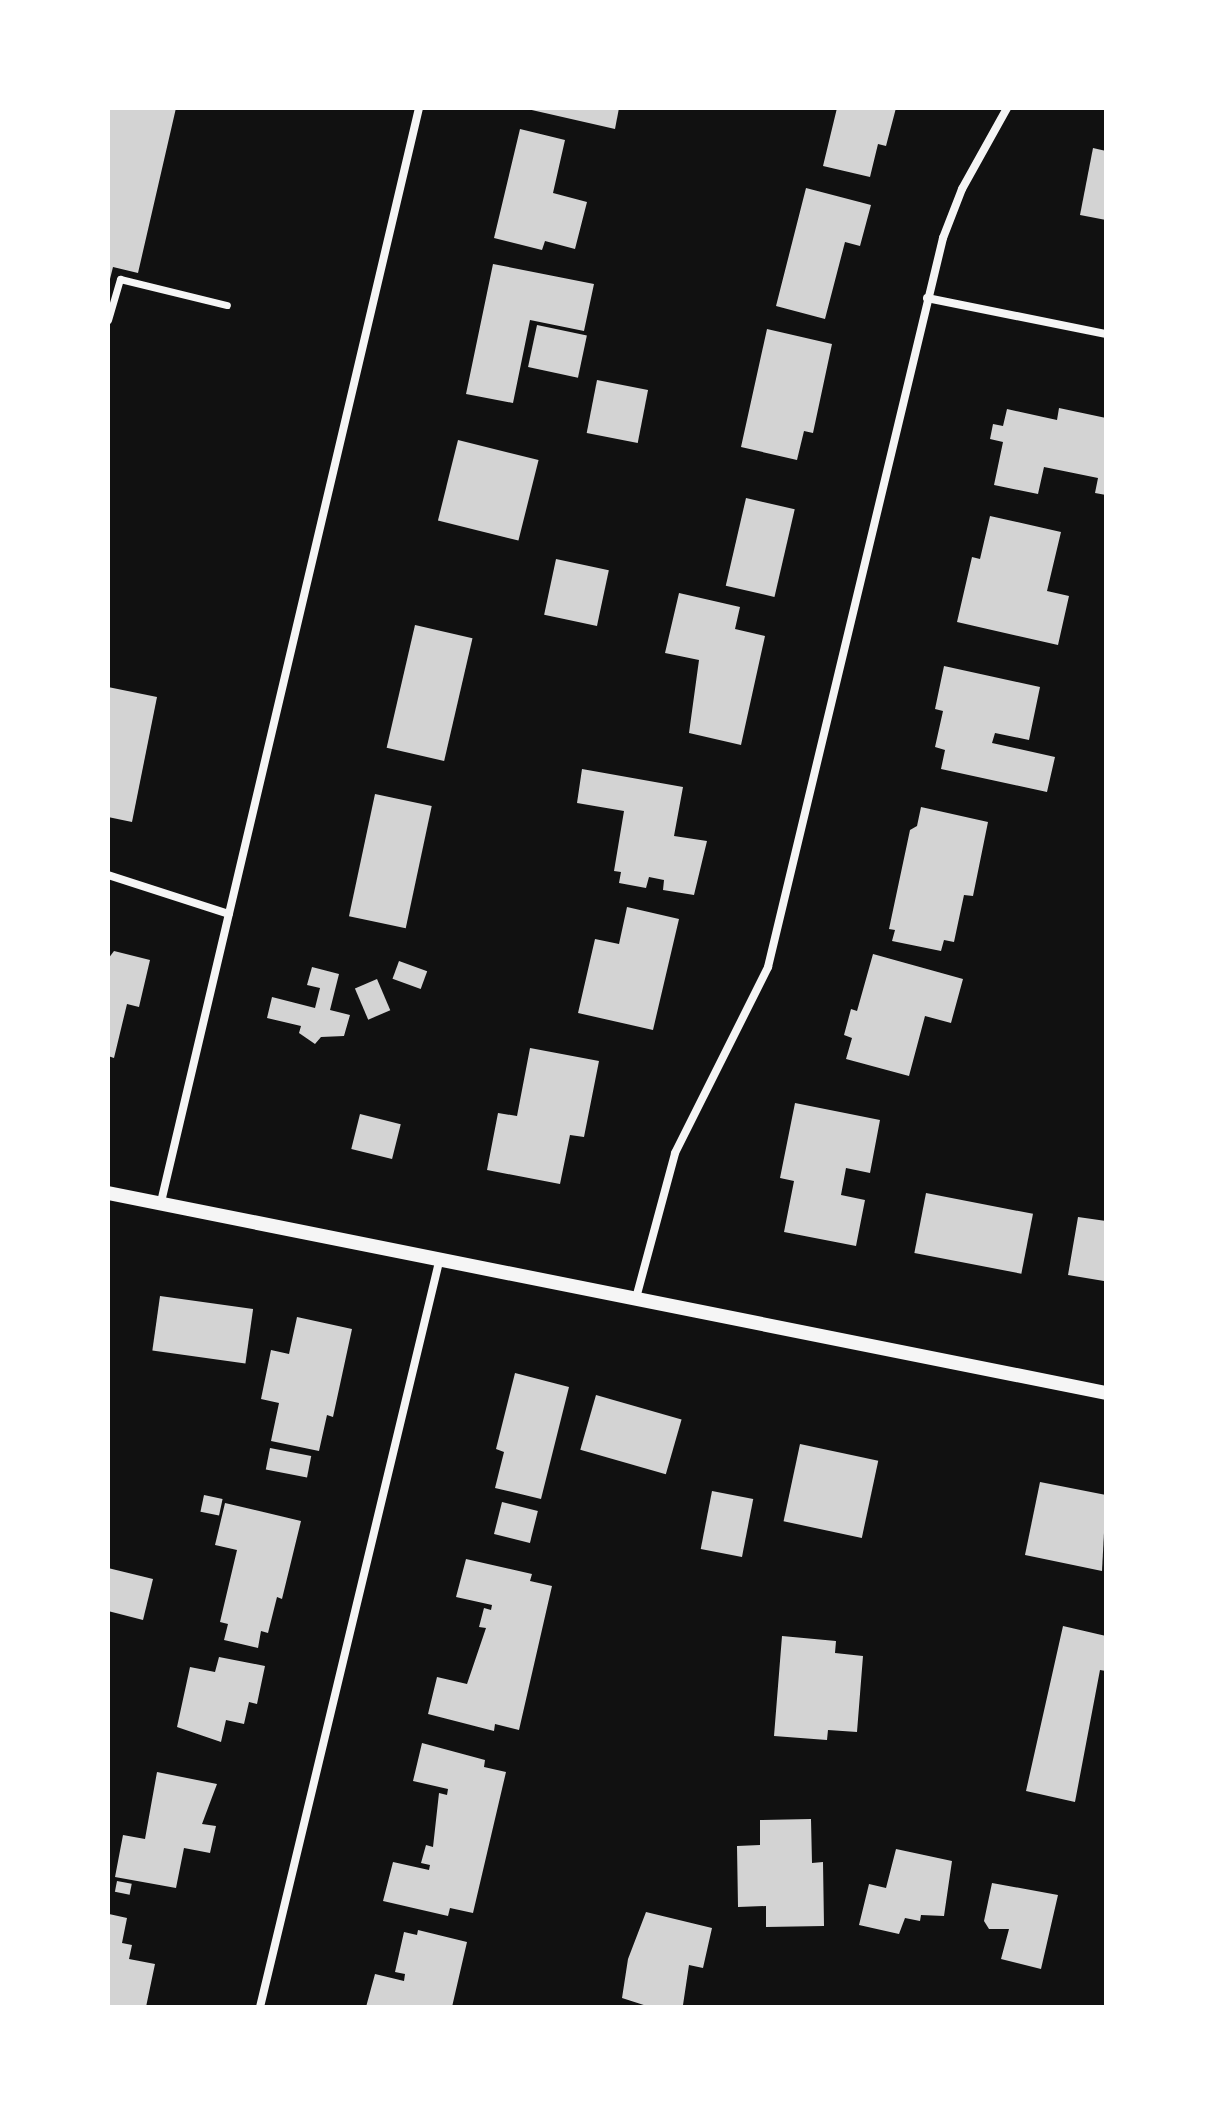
<!DOCTYPE html>
<style>
body{margin:0}
#map{position:relative;width:1214px;height:2115px;overflow:hidden;background:#111;font-family:"Asap Condensed",sans-serif}
div>[style]{position:absolute}
[style*='--x']{left:calc(var(--x)*1px);top:calc(var(--y)*1px);width:calc(var(--w)*1px);rotate:calc(var(--a)*1deg)}
.building>*{inset:0;background:#d3d3d3;transform-origin:0 0}
.pedestrian>*{height:7px;margin:-3.5px;padding:0 3.5px;transform-origin:3.5px;border-radius:3.5px;background:#f5f5f5}
.minor>*{height:8px;margin:-4px;padding:0 4px;transform-origin:4px;border-radius:4px;background:#f5f5f5}
.tertiary>*{height:14px;margin:-7px;padding:0 7px;transform-origin:7px;border-radius:7px;background:#f5f5f5}
span{translate:-50% -50%;white-space:nowrap;text-align:center;line-height:1.15;-webkit-text-stroke:7px #fff;paint-order:stroke}
.frame{position:absolute;inset:0;border:110px solid #fff;pointer-events:none}
</style>
<div id="map">
<div class="building">
<i style="clip-path:polygon(108px 108px,176px 108px,138px 273px,113px 267px,109px 283px)"></i>
<i style="clip-path:polygon(523px 108px,619px 108px,615px 129px)"></i>
<i style="clip-path:polygon(837px 108px,896px 108px,886px 146px,878px 144px,870px 177px,823px 166px)"></i>
<i style="clip-path:polygon(520px 129px,565px 140px,553px 193px,587px 202px,575px 249px,545px 241px,542px 250px,494px 238px)"></i>
<i style="clip-path:polygon(1093px 148px,1106px 151px,1106px 220px,1080px 215px)"></i>
<i style="clip-path:polygon(806px 188px,871px 205px,860px 246px,845px 242px,825px 319px,776px 306px)"></i>
<i style="clip-path:polygon(493px 264px,594px 284px,584px 331px,530px 320px,513px 403px,466px 394px)"></i>
<i style="left:537px;top:325px;width:51px;height:43px;rotate:12deg"></i>
<i style="clip-path:polygon(767px 329px,832px 344px,813px 433px,804px 431px,797px 460px,741px 447px)"></i>
<i style="left:597px;top:380px;width:52px;height:54px;rotate:11deg"></i>
<i style="clip-path:polygon(1059px 408px,1106px 418px,1106px 495px,1095px 493px,1098px 478px,1044px 467px,1038px 494px,994px 485px,1003px 442px,990px 439px,993px 424px,1003px 426px,1007px 409px,1057px 420px)"></i>
<i style="left:458px;top:440px;width:83px;height:83px;rotate:14deg"></i>
<i style="left:746px;top:498px;width:50px;height:90px;rotate:13deg"></i>
<i style="clip-path:polygon(990px 516px,1061px 532px,1047px 591px,1069px 596px,1058px 645px,957px 622px,972px 557px,980px 559px)"></i>
<i style="left:556px;top:559px;width:54px;height:57px;rotate:12deg"></i>
<i style="clip-path:polygon(679px 593px,740px 607px,735px 629px,765px 636px,741px 745px,689px 733px,699px 660px,665px 653px)"></i>
<i style="left:415px;top:625px;width:59px;height:126px;rotate:13deg"></i>
<i style="clip-path:polygon(944px 666px,1040px 687px,1029px 740px,995px 733px,992px 743px,1055px 757px,1047px 792px,941px 769px,945px 750px,935px 747px,943px 711px,935px 709px)"></i>
<i style="clip-path:polygon(108px 687px,157px 697px,132px 822px,108px 817px)"></i>
<i style="clip-path:polygon(582px 769px,683px 787px,674px 836px,707px 841px,694px 895px,663px 890px,664px 880px,649px 877px,646px 888px,619px 883px,621px 872px,614px 871px,624px 811px,577px 803px)"></i>
<i style="left:375px;top:794px;width:58px;height:125px;rotate:12deg"></i>
<i style="clip-path:polygon(921px 807px,988px 822px,973px 896px,964px 895px,954px 942px,944px 940px,941px 951px,892px 941px,895px 930px,889px 929px,910px 830px,917px 826px)"></i>
<i style="clip-path:polygon(627px 907px,679px 919px,653px 1030px,578px 1013px,595px 939px,619px 944px)"></i>
<i style="clip-path:polygon(114px 951px,150px 960px,139px 1007px,127px 1004px,114px 1058px,108px 1056px,108px 959px)"></i>
<i style="clip-path:polygon(873px 954px,963px 979px,951px 1023px,925px 1016px,909px 1076px,846px 1059px,852px 1038px,844px 1035px,851px 1009px,857px 1011px)"></i>
<i style="left:399px;top:961px;width:30px;height:19px;rotate:20deg"></i>
<i style="clip-path:polygon(312px 967px,339px 974px,330px 1010px,350px 1015px,344px 1036px,321px 1037px,315px 1044px,299px 1033px,301px 1026px,267px 1018px,272px 997px,315px 1008px,320px 988px,307px 985px)"></i>
<i style="left:377px;top:979px;width:34px;height:24px;rotate:67deg"></i>
<i style="clip-path:polygon(530px 1048px,599px 1061px,584px 1137px,570px 1135px,560px 1184px,487px 1170px,498px 1113px,517px 1116px)"></i>
<i style="clip-path:polygon(795px 1103px,880px 1120px,870px 1173px,846px 1168px,841px 1195px,865px 1200px,856px 1246px,784px 1232px,794px 1181px,780px 1178px)"></i>
<i style="left:360px;top:1114px;width:42px;height:36px;rotate:14deg"></i>
<i style="left:926px;top:1193px;width:109px;height:61px;rotate:11deg"></i>
<i style="clip-path:polygon(1078px 1217px,1106px 1221px,1106px 1290px,1104px 1281px,1068px 1275px)"></i>
<i style="left:160px;top:1296px;width:94px;height:55px;rotate:8deg"></i>
<i style="clip-path:polygon(297px 1317px,352px 1329px,333px 1417px,327px 1415px,319px 1451px,271px 1441px,279px 1403px,261px 1399px,271px 1350px,289px 1354px)"></i>
<i style="clip-path:polygon(515px 1373px,569px 1387px,541px 1499px,495px 1488px,504px 1452px,496px 1449px)"></i>
<i style="left:596px;top:1395px;width:89px;height:57px;rotate:16deg"></i>
<i style="left:800px;top:1444px;width:80px;height:79px;rotate:12deg"></i>
<i style="left:270px;top:1448px;width:42px;height:22px;rotate:11deg"></i>
<i style="clip-path:polygon(1040px 1482px,1106px 1495px,1102px 1571px,1025px 1555px)"></i>
<i style="left:712px;top:1491px;width:42px;height:59px;rotate:11deg"></i>
<i style="left:204px;top:1495px;width:19px;height:17px;rotate:12deg"></i>
<i style="left:502px;top:1502px;width:37px;height:33px;rotate:14deg"></i>
<i style="clip-path:polygon(225px 1503px,301px 1521px,282px 1599px,277px 1597px,268px 1633px,261px 1631px,258px 1648px,224px 1640px,228px 1624px,220px 1622px,237px 1550px,215px 1545px)"></i>
<i style="clip-path:polygon(466px 1559px,532px 1574px,530px 1581px,552px 1586px,519px 1730px,495px 1724px,494px 1731px,428px 1714px,437px 1677px,467px 1684px,486px 1628px,479px 1627px,484px 1608px,491px 1610px,492px 1605px,456px 1597px)"></i>
<i style="clip-path:polygon(108px 1568px,153px 1579px,143px 1620px,108px 1611px)"></i>
<i style="clip-path:polygon(1063px 1626px,1106px 1636px,1106px 1671px,1100px 1670px,1075px 1802px,1026px 1791px)"></i>
<i style="clip-path:polygon(782px 1636px,836px 1641px,835px 1653px,863px 1656px,857px 1732px,828px 1730px,827px 1740px,774px 1736px)"></i>
<i style="clip-path:polygon(219px 1657px,265px 1666px,257px 1704px,249px 1702px,244px 1724px,226px 1720px,221px 1742px,177px 1727px,190px 1667px,215px 1672px)"></i>
<i style="clip-path:polygon(422px 1743px,485px 1760px,484px 1767px,506px 1772px,473px 1913px,450px 1908px,448px 1916px,383px 1901px,393px 1862px,429px 1870px,430px 1865px,421px 1863px,426px 1845px,433px 1847px,439px 1793px,447px 1795px,448px 1789px,413px 1781px)"></i>
<i style="clip-path:polygon(157px 1772px,217px 1784px,202px 1824px,216px 1826px,210px 1853px,184px 1848px,176px 1888px,115px 1877px,123px 1835px,145px 1839px)"></i>
<i style="clip-path:polygon(811px 1819px,812px 1863px,823px 1862px,824px 1926px,766px 1927px,766px 1906px,738px 1907px,737px 1846px,760px 1845px,760px 1820px)"></i>
<i style="clip-path:polygon(896px 1849px,952px 1861px,944px 1916px,921px 1915px,920px 1921px,905px 1918px,899px 1934px,859px 1925px,869px 1884px,886px 1888px)"></i>
<i style="left:117px;top:1881px;width:15px;height:11px;rotate:11deg"></i>
<i style="clip-path:polygon(992px 1883px,1058px 1895px,1041px 1969px,1001px 1959px,1009px 1929px,989px 1929px,984px 1921px)"></i>
<i style="clip-path:polygon(646px 1912px,712px 1928px,703px 1968px,689px 1965px,683px 2005px,650px 2007px,622px 1998px,628px 1959px)"></i>
<i style="clip-path:polygon(109px 1914px,127px 1918px,122px 1943px,132px 1945px,129px 1959px,155px 1964px,146px 2007px,108px 2007px)"></i>
<i style="clip-path:polygon(418px 1930px,467px 1942px,452px 2007px,366px 2007px,375px 1974px,404px 1981px,405px 1974px,395px 1972px,404px 1932px,417px 1935px)"></i>
</div>
<div class="pedestrian">
<i style="--x:108;--y:320;--w:43;--a:-73.7"></i>
<i style="--x:120;--y:279;--w:110;--a:13.7"></i>
</div>
<div class="minor">
<i style="--x:927;--y:298;--w:183;--a:11.4"></i>
<i style="--x:108;--y:875;--w:127;--a:17.9"></i>
<i style="--x:161;--y:1202;--w:1124;--a:-76.73"></i>
<i style="--x:636;--y:1298;--w:150;--a:-74.9"></i>
<i style="--x:675;--y:1153;--w:208;--a:-63.4"></i>
<i style="--x:768;--y:967;--w:750;--a:-76.5"></i>
<i style="--x:943;--y:238;--w:53;--a:-68.8"></i>
<i style="--x:962;--y:189;--w:93;--a:-60.9"></i>
<i style="--x:260;--y:2007;--w:770;--a:-76.49"></i>
</div>
<div class="tertiary">
<i style="--x:108;--y:1193;--w:1018;--a:11.33"></i>
</div>
<div class="frame"></div>
</div>
